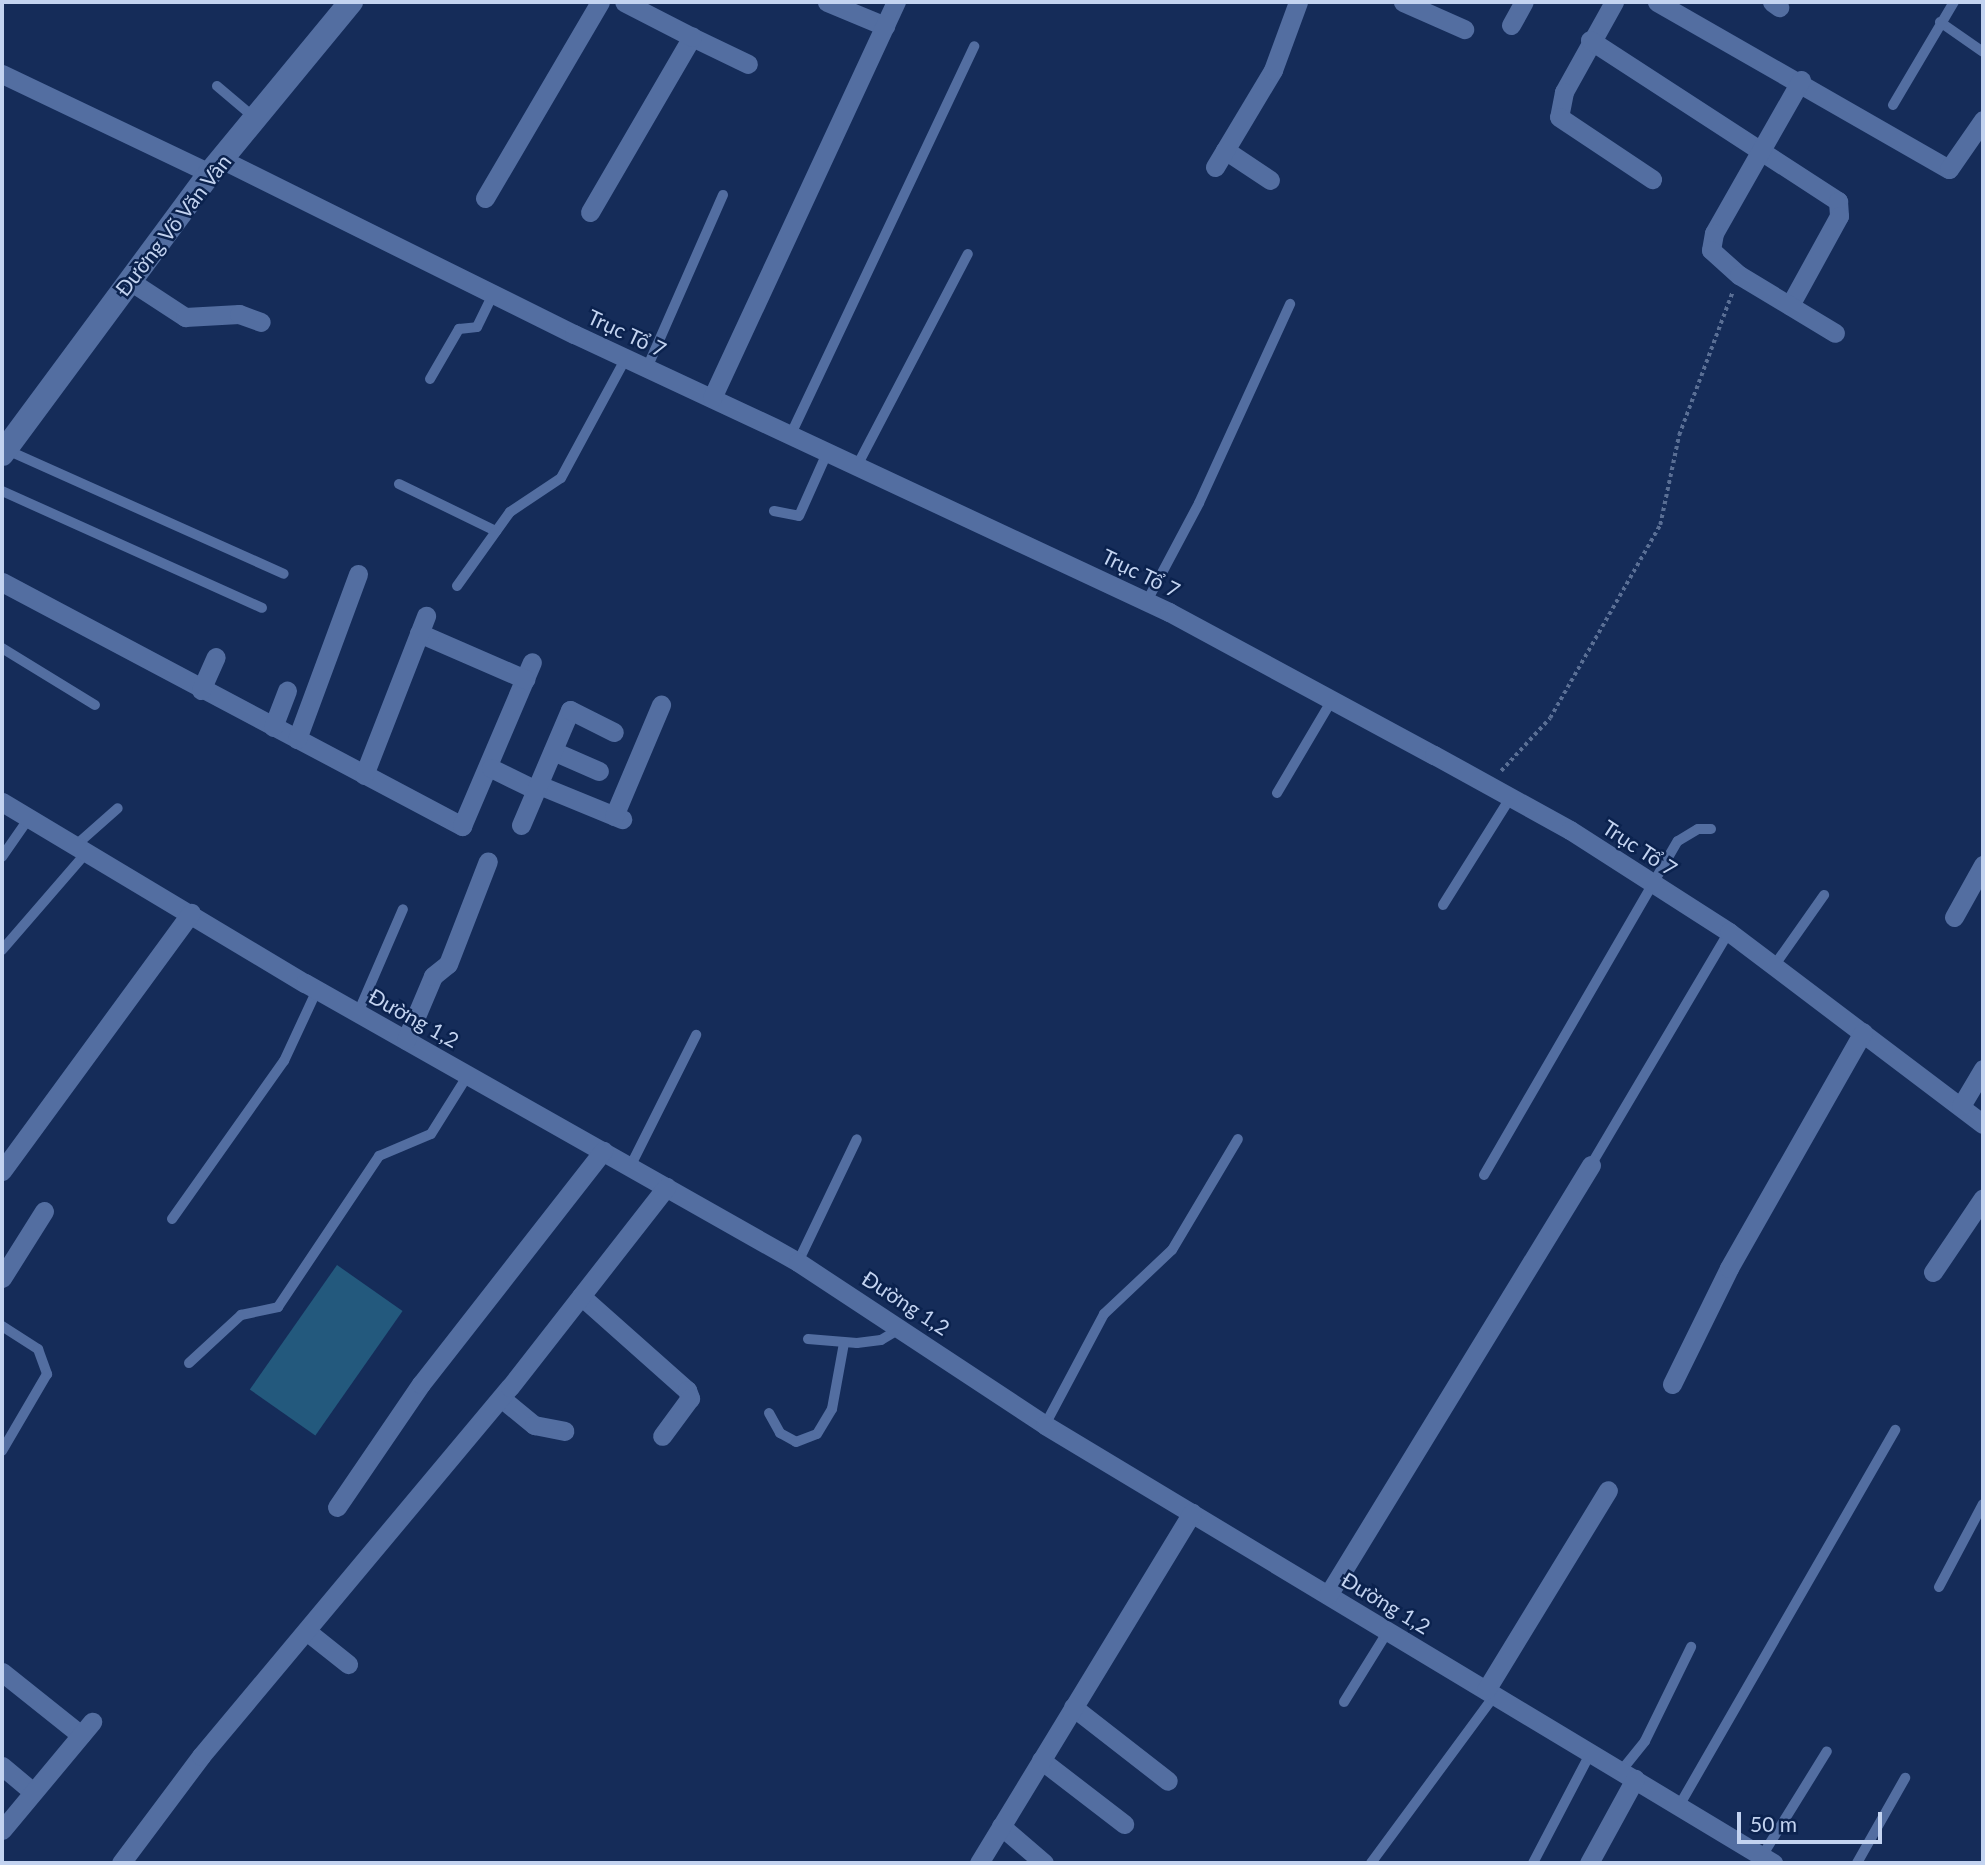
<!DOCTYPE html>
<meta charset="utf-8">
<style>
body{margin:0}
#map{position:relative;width:1985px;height:1865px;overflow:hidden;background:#152c59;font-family:Lato,sans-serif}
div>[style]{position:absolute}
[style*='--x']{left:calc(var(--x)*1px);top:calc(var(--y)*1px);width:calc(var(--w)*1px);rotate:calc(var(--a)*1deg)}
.building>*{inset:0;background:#23597d;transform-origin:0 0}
.path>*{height:3.5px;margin-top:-1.75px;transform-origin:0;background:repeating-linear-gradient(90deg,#5a6f95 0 3.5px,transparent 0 7px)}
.service>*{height:10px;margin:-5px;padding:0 5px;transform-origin:5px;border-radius:5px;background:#536ea1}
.minor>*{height:19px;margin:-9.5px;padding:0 9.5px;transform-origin:9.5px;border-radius:9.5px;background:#536ea1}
.tertiary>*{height:24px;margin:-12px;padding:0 12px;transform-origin:12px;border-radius:12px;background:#536ea1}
span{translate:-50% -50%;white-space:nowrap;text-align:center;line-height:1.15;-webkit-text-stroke:5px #0b224e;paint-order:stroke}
.street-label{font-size:21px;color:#c3d3f0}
.frame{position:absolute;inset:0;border:4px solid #c3d3f0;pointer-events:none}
.scale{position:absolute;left:1737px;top:1812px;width:145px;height:32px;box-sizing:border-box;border:4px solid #c3d3f0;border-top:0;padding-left:9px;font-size:21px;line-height:24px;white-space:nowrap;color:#c3d3f0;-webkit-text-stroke:5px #0b224e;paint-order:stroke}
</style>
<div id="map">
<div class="building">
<i style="left:337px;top:1265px;width:80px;height:152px;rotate:35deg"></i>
</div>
<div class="path">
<i style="--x:1501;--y:771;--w:72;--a:-47.2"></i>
<i style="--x:1550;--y:718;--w:222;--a:-60.3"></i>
<i style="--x:1660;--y:525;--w:92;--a:-78.1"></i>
<i style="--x:1679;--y:435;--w:152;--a:-69.5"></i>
</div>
<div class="service">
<i style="--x:1940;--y:22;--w:52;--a:34.9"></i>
<i style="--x:217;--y:86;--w:51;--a:40.2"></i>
<i style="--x:1893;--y:105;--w:120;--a:-59.4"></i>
<i style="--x:647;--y:368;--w:189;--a:-66.3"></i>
<i style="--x:430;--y:379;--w:58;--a:-59.9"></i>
<i style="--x:459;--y:329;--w:18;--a:-6"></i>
<i style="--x:477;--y:327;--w:37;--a:-64"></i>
<i style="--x:791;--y:434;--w:429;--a:-64.7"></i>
<i style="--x:7;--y:450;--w:303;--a:24.1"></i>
<i style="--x:858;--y:464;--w:237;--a:-62.4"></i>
<i style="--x:399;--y:484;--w:108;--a:25.9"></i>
<i style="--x:2;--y:491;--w:285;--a:24.2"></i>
<i style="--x:774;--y:511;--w:25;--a:11"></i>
<i style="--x:799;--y:516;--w:71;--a:-66"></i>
<i style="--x:457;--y:586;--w:91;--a:-54.4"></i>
<i style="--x:510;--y:512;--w:61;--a:-33.7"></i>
<i style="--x:561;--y:478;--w:136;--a:-61.6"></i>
<i style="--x:1147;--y:601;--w:111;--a:-62"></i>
<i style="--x:1199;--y:503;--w:219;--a:-65.4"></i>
<i style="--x:2;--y:648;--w:109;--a:31.5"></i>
<i style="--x:1277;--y:793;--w:108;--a:-59.4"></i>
<i style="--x:75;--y:846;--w:57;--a:-41.5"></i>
<i style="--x:2;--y:857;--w:47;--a:-55.3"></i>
<i style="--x:1443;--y:905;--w:126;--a:-57.9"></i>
<i style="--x:2;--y:950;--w:130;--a:-49.1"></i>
<i style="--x:1774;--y:966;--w:87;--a:-54.8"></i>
<i style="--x:358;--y:1013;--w:113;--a:-66.6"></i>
<i style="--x:1591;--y:1165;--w:271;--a:-59.4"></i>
<i style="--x:630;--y:1167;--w:148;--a:-63.4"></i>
<i style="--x:1484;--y:1175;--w:386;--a:-59.9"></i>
<i style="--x:1678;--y:841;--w:23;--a:-31"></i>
<i style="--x:1698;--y:829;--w:13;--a:0"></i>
<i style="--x:172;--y:1219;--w:194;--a:-54.7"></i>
<i style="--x:284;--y:1061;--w:78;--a:-65.1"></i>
<i style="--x:798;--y:1262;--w:136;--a:-64.4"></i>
<i style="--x:2;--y:1326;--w:43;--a:32.6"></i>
<i style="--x:38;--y:1349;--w:27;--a:70"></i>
<i style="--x:47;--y:1374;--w:89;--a:120.3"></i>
<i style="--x:808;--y:1339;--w:49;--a:4.7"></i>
<i style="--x:857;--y:1343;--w:24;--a:-7"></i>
<i style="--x:881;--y:1340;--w:21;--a:-31"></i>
<i style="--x:189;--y:1363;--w:71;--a:-42.7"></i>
<i style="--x:241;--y:1315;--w:38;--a:-12"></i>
<i style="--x:278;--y:1307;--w:182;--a:-56.2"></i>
<i style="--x:379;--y:1156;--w:56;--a:-22.9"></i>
<i style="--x:431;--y:1134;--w:70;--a:-57.9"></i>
<i style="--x:769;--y:1413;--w:23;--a:61"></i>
<i style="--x:780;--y:1433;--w:18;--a:29"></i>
<i style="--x:796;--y:1442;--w:22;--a:-21"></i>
<i style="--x:817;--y:1434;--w:29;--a:-59"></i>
<i style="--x:832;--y:1409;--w:67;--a:-79.7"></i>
<i style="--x:1045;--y:1425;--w:126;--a:-62"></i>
<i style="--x:1104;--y:1314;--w:93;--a:-43.3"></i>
<i style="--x:1172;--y:1250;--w:129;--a:-59.3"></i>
<i style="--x:1939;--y:1587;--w:94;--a:-62.1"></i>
<i style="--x:1344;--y:1702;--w:84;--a:-58.2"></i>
<i style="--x:1621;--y:1771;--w:38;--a:-51"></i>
<i style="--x:1645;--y:1741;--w:105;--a:-63.9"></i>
<i style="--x:1679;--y:1806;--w:434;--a:-60.1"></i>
<i style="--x:1762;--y:1856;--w:123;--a:-58.2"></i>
<i style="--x:1371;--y:1863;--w:209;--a:-53.6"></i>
<i style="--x:1533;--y:1863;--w:125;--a:-62.4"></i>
<i style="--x:1857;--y:1863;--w:98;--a:-60.5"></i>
</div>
<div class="minor">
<i style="--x:827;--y:2;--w:63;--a:22.5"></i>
<i style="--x:1403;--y:2;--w:67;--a:23.9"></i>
<i style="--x:1614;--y:2;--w:103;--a:119.1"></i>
<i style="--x:1564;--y:92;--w:25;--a:101"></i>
<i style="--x:1559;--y:117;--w:112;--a:33.7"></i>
<i style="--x:1657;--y:2;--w:336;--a:29.8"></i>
<i style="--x:1949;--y:169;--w:60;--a:-55.2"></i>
<i style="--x:1772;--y:2;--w:9;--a:36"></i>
<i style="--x:1511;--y:25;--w:26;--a:-61"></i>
<i style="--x:692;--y:37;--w:62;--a:25.7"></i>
<i style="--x:1590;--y:40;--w:296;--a:33"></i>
<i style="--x:1838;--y:201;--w:15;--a:86"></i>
<i style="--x:1839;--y:216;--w:102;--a:118.8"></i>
<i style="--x:2;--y:74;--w:230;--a:25.5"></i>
<i style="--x:1801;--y:80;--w:176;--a:119.6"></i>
<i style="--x:1714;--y:233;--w:17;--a:100"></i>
<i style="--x:1711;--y:250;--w:38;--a:42"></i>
<i style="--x:1739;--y:275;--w:112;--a:31.1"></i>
<i style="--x:1225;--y:150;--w:54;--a:33.7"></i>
<i style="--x:223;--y:160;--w:392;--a:26.4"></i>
<i style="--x:574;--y:334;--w:657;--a:25.04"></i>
<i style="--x:1169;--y:612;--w:301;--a:28.4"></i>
<i style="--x:1434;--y:755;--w:155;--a:28.9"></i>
<i style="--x:1570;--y:830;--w:189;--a:32.7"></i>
<i style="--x:1729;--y:932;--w:318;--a:37.1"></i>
<i style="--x:1215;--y:167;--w:113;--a:-59.1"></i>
<i style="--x:1273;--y:70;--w:72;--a:-69.8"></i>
<i style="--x:485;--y:198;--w:227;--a:-59.6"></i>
<i style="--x:590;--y:212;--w:203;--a:-59.8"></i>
<i style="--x:692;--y:37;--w:76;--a:-152.8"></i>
<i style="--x:130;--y:281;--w:66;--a:33.2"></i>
<i style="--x:185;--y:317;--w:54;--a:-3.2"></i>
<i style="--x:239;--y:314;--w:23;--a:20"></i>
<i style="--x:712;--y:398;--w:437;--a:-65.1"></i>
<i style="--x:2;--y:582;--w:521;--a:27.94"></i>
<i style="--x:462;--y:826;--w:178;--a:-66.9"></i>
<i style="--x:419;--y:633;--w:116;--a:23.5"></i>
<i style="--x:201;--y:690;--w:36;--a:-66"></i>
<i style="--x:273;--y:727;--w:39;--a:-69"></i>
<i style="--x:297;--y:739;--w:176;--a:-69.7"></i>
<i style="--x:553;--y:751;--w:50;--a:23.5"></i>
<i style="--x:491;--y:768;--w:50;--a:26.1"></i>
<i style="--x:364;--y:775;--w:171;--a:-68.7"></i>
<i style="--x:539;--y:785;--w:90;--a:22.3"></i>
<i style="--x:2;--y:802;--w:353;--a:30.9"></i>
<i style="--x:305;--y:983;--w:566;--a:29.51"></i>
<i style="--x:798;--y:1262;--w:296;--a:33.4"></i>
<i style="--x:1045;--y:1425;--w:850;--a:31.03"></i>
<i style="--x:614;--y:816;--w:121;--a:-67.1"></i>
<i style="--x:521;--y:825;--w:125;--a:-66.9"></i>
<i style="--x:570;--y:710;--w:49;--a:26.6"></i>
<i style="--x:1954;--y:917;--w:60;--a:-60.9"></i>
<i style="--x:406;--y:1040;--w:69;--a:-67.1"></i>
<i style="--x:433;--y:976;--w:19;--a:-39"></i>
<i style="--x:448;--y:964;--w:110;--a:-68.8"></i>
<i style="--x:1961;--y:1106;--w:43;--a:-59.3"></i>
<i style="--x:2;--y:1171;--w:320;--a:-53.8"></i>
<i style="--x:1933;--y:1272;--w:89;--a:-56"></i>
<i style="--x:2;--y:1278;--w:79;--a:-57.9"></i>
<i style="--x:581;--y:1296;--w:142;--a:41.6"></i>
<i style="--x:687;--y:1390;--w:9;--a:69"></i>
<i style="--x:690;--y:1398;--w:47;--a:126.4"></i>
<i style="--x:1672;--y:1384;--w:129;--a:-63.8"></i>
<i style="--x:1729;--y:1268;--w:271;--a:-60.4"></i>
<i style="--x:501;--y:1398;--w:43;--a:39.3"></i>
<i style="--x:534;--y:1425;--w:31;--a:11"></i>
<i style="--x:337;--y:1507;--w:149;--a:-55.7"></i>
<i style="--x:421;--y:1384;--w:296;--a:-52"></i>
<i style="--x:1328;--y:1595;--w:504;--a:-58.55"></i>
<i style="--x:309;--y:1633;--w:50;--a:38.5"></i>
<i style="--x:2;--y:1672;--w:101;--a:38.6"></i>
<i style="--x:1486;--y:1690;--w:234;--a:-58.6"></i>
<i style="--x:1073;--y:1707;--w:120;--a:37.9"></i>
<i style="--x:1041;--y:1760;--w:105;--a:37.6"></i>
<i style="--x:2;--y:1766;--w:40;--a:40"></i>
<i style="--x:1001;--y:1826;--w:57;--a:40.7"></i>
<i style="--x:2;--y:1830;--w:141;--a:-50.2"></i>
<i style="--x:121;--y:1863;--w:134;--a:-53.2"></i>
<i style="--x:201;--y:1756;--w:481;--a:-50.1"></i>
<i style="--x:510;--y:1387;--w:254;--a:-52"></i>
<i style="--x:979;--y:1863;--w:410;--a:-58.7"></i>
<i style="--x:1589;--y:1863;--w:96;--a:-61.3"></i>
</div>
<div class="tertiary">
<i style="--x:2;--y:454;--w:350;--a:-53.5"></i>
<i style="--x:210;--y:173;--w:222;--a:-50.5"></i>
</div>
<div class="street-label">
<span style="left:173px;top:225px;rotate:-52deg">Đường Võ Văn Vân</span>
<span style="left:627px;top:333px;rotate:25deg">Trục Tổ 7</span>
<span style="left:1141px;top:573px;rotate:26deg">Trục Tổ 7</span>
<span style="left:1640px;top:848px;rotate:33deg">Trục Tổ 7</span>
<span style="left:414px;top:1018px;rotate:29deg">Đường 1,2</span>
<span style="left:906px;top:1303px;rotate:33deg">Đường 1,2</span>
<span style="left:1386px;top:1603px;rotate:31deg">Đường 1,2</span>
</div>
<div class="frame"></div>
<div class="scale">50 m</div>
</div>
